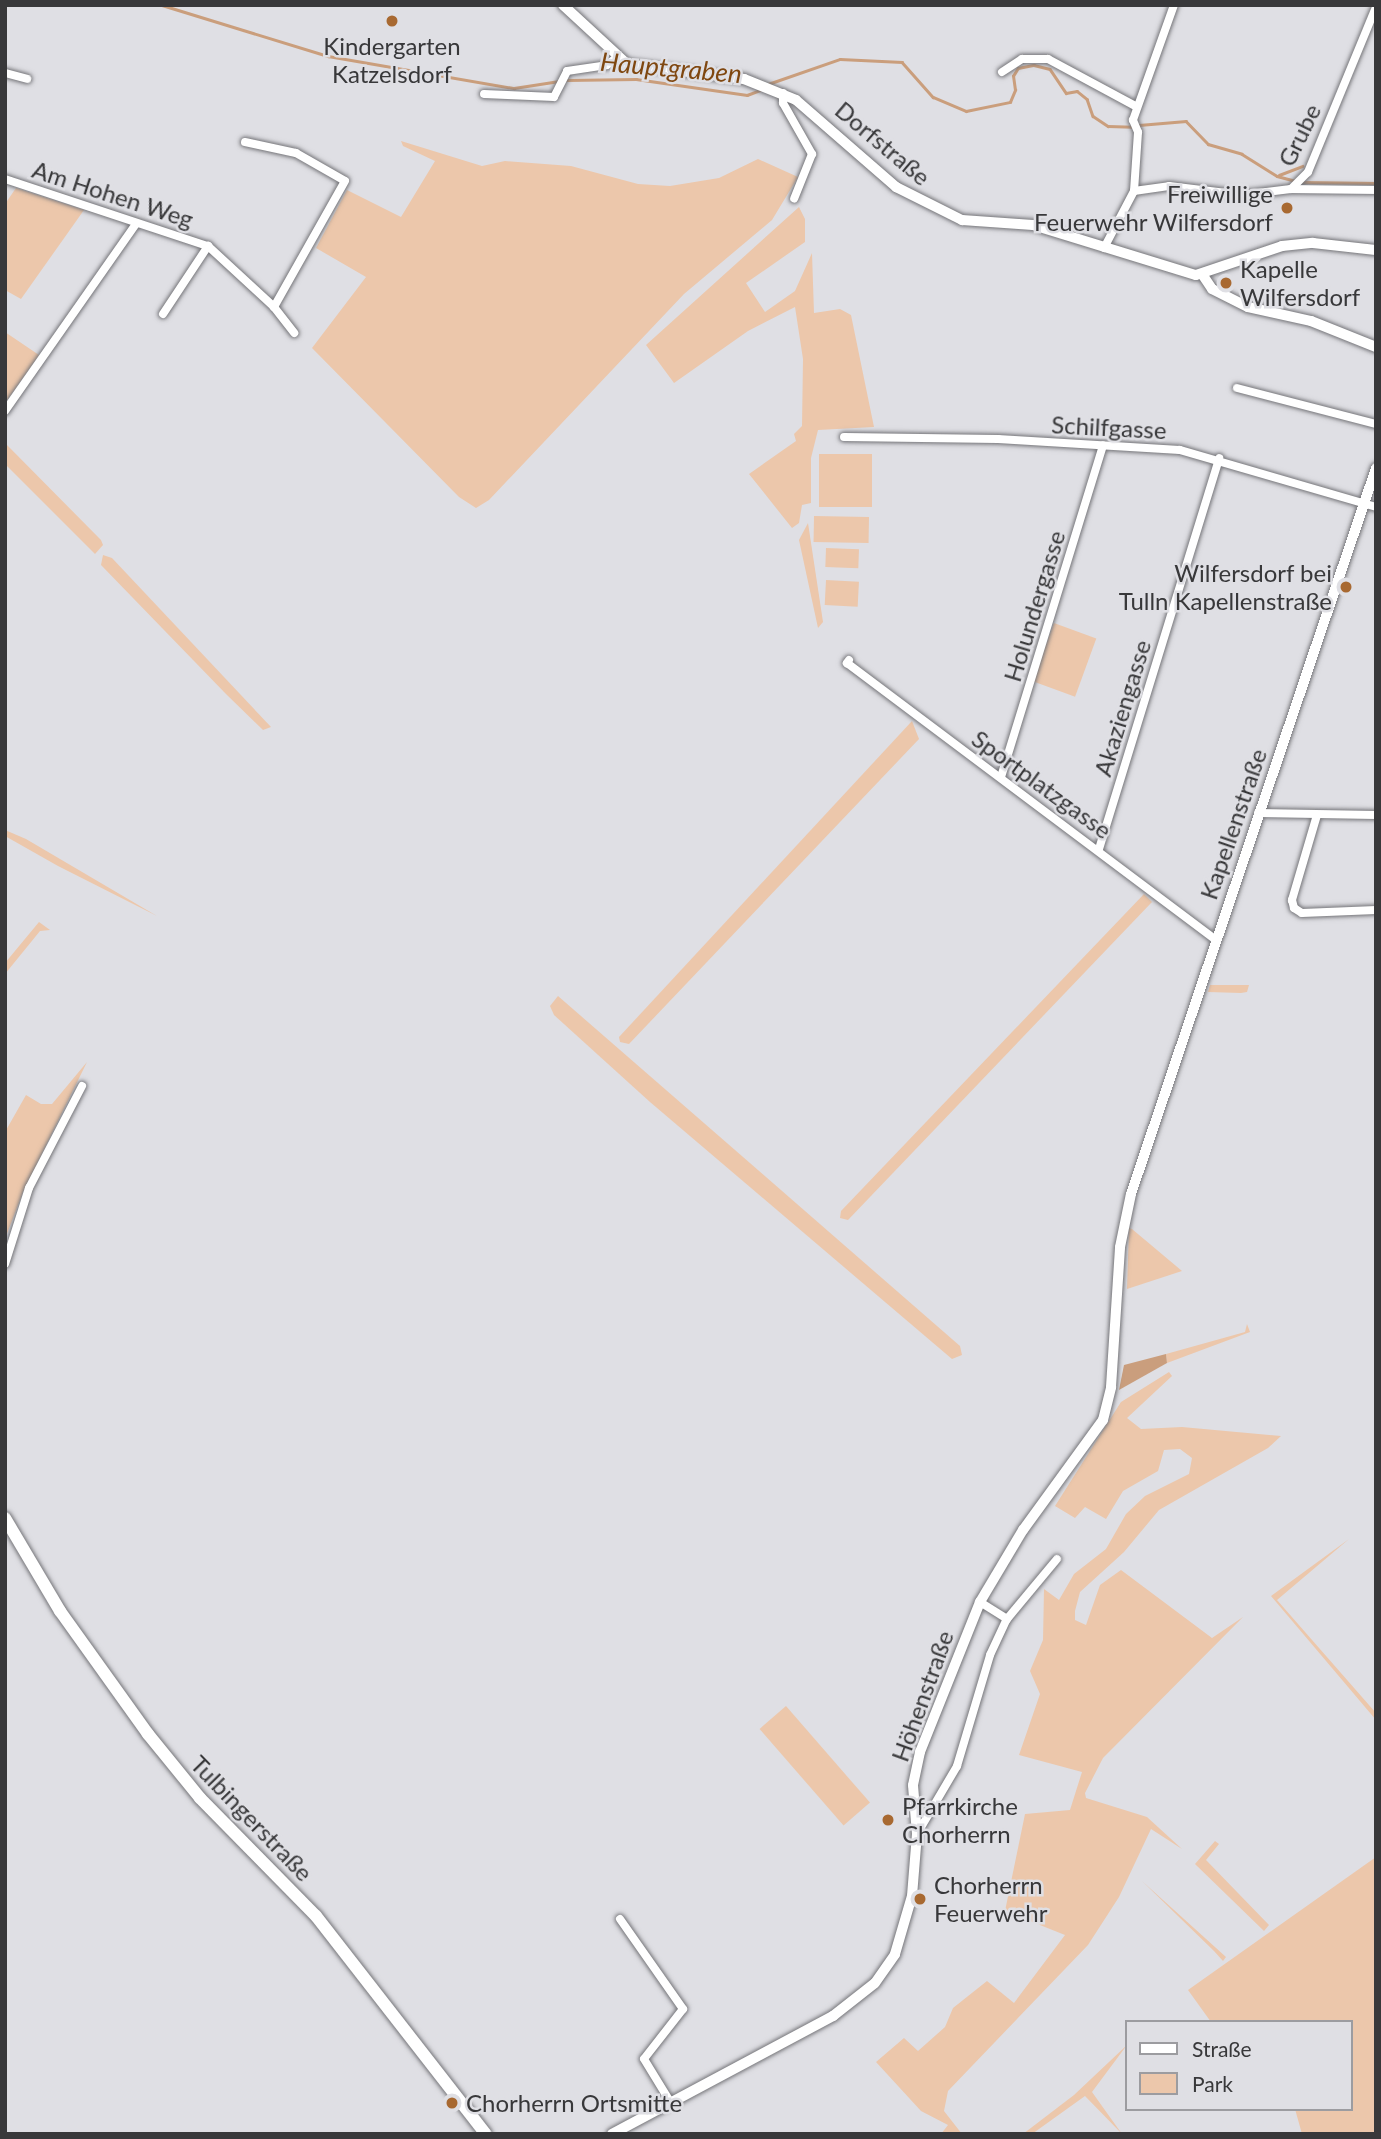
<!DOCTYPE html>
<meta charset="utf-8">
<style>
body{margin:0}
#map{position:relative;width:1381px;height:2139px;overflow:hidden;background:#dfdfe4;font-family:Lato,sans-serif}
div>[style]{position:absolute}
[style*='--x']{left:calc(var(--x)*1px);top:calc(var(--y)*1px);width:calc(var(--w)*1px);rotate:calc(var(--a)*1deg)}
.green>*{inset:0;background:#ecc7ab;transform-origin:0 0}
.forest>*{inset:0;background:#ca9e7d}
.stream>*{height:2.5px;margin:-1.25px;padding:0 1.25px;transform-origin:1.25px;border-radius:1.25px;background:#ca9e7c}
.roads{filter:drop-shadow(0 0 2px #757579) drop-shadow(0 0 2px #757579)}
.minor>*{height:8px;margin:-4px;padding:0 4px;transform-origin:4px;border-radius:4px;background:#fff}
.tertiary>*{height:10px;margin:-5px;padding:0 5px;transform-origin:5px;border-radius:5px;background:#fff}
.secondary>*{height:12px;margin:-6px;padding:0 6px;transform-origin:6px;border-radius:6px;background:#fff}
.dots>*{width:19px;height:19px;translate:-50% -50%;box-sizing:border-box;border:4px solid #dfdfe4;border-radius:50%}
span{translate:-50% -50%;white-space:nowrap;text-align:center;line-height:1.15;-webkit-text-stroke:5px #dfdfe4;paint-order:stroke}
.poi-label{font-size:24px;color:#38383a}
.right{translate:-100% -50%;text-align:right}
.left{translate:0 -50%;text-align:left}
.street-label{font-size:24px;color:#38383a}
.water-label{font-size:26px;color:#7f4710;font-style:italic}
.frame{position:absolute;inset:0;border:7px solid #38383a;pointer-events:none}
.legend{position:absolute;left:1125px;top:2020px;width:228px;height:91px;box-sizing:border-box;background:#dfdfe4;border:2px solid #9c9ca0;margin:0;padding:9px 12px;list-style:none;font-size:21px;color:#38383a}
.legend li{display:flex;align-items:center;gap:14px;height:35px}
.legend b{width:35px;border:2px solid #9c9ca0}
</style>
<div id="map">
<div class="green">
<i style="clip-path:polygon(401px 141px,482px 166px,505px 161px,571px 166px,638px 184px,670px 186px,719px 178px,758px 159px,798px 177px,772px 220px,684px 294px,489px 500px,476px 508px,459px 497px,312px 348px,366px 277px,316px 248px,347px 190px,401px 217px,435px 161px,403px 146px)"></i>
<i style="clip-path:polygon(16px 188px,84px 210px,21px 299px,5px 290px,5px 204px)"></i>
<i style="clip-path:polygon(799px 207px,805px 219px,805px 242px,746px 283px,765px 312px,795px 291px,812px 253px,814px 313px,840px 309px,851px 315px,874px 427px,818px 430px,811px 458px,811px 503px,802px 505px,799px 523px,792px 528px,749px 474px,796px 441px,794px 434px,802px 426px,803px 359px,795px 307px,748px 331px,674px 383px,646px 345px)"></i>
<i style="clip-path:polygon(5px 332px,39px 355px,5px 403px)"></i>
<i style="clip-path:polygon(5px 443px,101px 540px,103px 545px,95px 554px,5px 464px)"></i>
<i style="left:819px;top:454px;width:53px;height:53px"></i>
<i style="left:814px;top:516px;width:55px;height:26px;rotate:1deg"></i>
<i style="clip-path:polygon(808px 523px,823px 622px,818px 628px,799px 540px)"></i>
<i style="left:826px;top:548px;width:33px;height:19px;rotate:2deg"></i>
<i style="clip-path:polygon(103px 555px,112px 558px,271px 727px,263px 730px,226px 694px,101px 565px)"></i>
<i style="left:826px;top:580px;width:33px;height:25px;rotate:3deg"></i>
<i style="left:1054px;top:623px;width:45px;height:62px;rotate:20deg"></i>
<i style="clip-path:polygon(912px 721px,919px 739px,629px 1044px,620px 1042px,619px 1037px)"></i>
<i style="clip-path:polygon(5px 830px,26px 839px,157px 916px,58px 866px,5px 836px)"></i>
<i style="clip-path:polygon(1144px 894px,1152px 902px,848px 1220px,840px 1218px,841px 1211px)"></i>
<i style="clip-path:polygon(39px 922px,50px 930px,40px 931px,5px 974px,5px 963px)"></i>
<i style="clip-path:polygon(1210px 985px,1249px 985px,1247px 992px,1241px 993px,1208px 992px)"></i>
<i style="clip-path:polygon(558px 996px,960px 1346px,962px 1355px,952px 1359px,650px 1102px,554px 1015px,550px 1006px)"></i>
<i style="clip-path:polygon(87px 1062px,23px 1192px,5px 1239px,5px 1132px,26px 1095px,41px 1104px,52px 1104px)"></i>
<i style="clip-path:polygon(1129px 1228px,1132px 1229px,1182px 1271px,1127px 1289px)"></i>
<i style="clip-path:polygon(1247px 1324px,1250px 1332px,1167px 1363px,1166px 1354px,1245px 1332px)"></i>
<i style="clip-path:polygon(1169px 1372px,1172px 1376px,1127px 1418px,1141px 1429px,1182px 1427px,1281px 1436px,1268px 1448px,1159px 1510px,1124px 1552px,1080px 1592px,1075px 1611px,1075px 1620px,1086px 1625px,1100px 1585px,1121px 1570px,1212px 1638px,1243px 1617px,1103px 1758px,1085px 1793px,1086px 1798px,1147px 1817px,1182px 1849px,1151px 1829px,1119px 1897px,1088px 1945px,948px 2091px,944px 2111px,962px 2134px,941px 2134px,948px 2125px,921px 2111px,876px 2062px,904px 2038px,918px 2051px,945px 2027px,953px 2008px,987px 1981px,1014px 2003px,1065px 1935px,1005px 1911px,1025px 1814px,1070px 1810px,1082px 1772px,1019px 1755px,1040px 1694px,1030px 1671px,1043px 1640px,1044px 1589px,1059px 1600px,1074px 1574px,1106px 1549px,1126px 1514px,1145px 1496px,1189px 1474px,1192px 1458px,1180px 1449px,1164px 1450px,1158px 1471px,1123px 1491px,1106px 1519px,1085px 1507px,1075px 1518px,1055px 1506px,1121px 1402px)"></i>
<i style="clip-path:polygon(1349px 1539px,1277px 1600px,1376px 1713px,1376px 1720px,1271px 1596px)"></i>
<i style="left:786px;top:1706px;width:128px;height:35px;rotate:49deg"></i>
<i style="clip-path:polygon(1215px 1841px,1219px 1844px,1206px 1860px,1269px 1925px,1264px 1931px,1195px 1864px)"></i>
<i style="clip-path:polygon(1376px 1857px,1376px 2134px,1302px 2134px,1295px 2109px,1351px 2109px,1351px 2022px,1211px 2022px,1188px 1990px)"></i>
<i style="clip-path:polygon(1142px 1881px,1226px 1957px,1223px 1961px,1214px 1951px)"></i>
<i style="clip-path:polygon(1127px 2045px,1092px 2092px,1122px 2134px,1085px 2096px,1032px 2134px,1023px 2134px,1074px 2095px)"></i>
</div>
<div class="forest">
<i style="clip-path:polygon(1166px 1354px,1167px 1363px,1119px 1390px,1124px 1365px)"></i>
</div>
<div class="stream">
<i style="--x:162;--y:5;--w:174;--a:17.1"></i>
<i style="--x:328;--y:56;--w:189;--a:9.8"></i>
<i style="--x:514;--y:88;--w:47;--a:-8.7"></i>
<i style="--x:567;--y:80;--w:69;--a:-0.8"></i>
<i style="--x:636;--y:79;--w:112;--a:8.2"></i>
<i style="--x:747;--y:95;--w:14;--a:-21"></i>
<i style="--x:768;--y:84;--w:76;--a:-19.1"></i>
<i style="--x:840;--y:59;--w:62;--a:2.8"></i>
<i style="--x:902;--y:62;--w:47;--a:48.5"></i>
<i style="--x:933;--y:97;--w:36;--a:23"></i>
<i style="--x:966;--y:111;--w:45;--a:-11.6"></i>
<i style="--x:1010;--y:102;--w:13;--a:-67"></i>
<i style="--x:1015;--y:90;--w:14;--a:-98"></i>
<i style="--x:1013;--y:76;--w:9;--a:-58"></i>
<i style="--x:1018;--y:68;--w:16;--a:-11"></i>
<i style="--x:1034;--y:65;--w:16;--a:14"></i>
<i style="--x:1050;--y:69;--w:29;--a:56"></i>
<i style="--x:1066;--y:93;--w:11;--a:-10"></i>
<i style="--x:1077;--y:91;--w:13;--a:39"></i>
<i style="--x:1087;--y:99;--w:18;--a:71"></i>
<i style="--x:1093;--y:116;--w:18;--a:34"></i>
<i style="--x:1108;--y:126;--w:24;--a:2"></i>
<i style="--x:1139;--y:125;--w:47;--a:-4.9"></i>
<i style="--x:1186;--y:121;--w:32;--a:46"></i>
<i style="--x:1208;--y:144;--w:35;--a:16"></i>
<i style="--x:1242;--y:154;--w:41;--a:32.2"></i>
<i style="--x:1277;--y:176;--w:20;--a:15"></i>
<i style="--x:1279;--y:175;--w:25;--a:-21"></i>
<i style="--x:1302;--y:182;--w:74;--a:0.8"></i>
</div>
<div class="roads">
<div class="minor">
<i style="--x:1002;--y:72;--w:24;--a:-33"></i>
<i style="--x:1022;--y:59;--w:26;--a:0"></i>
<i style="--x:1048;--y:59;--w:101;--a:28.3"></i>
<i style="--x:5;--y:73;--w:23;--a:15"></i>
<i style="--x:783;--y:93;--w:10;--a:90"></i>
<i style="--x:783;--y:103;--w:59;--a:60.4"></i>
<i style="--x:812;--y:154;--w:48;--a:111.8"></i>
<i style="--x:484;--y:94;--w:70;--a:2.5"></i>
<i style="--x:554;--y:97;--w:29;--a:-63"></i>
<i style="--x:567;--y:71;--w:40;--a:-8.5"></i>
<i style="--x:607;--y:65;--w:11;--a:-38"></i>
<i style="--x:245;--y:142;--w:52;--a:12.2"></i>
<i style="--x:296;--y:153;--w:56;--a:29.7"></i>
<i style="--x:345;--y:181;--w:145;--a:119.4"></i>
<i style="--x:5;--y:179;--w:214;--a:18.3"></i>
<i style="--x:208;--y:246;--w:90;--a:42.7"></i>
<i style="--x:274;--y:307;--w:33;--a:52"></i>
<i style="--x:1291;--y:189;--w:85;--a:0.7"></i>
<i style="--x:1134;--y:191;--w:59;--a:-86.1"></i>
<i style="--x:1138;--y:132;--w:13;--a:-113"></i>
<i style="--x:1133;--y:120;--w:122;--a:-70.4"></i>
<i style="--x:1104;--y:248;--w:64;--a:-62.2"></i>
<i style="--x:1134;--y:191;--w:35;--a:-8"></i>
<i style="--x:1169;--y:186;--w:74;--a:7"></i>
<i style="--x:1242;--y:195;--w:49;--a:-7"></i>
<i style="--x:1291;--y:189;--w:24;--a:-45"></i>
<i style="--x:1308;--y:172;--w:178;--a:-67.6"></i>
<i style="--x:163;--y:314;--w:82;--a:-56.5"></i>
<i style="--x:1237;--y:388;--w:144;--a:14.5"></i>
<i style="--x:5;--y:411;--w:227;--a:-55"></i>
<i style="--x:844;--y:437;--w:154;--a:0.7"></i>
<i style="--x:998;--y:439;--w:182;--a:3.5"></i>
<i style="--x:1180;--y:450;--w:204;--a:16.2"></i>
<i style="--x:849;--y:660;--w:4;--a:124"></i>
<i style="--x:847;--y:663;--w:461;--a:36.9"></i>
<i style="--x:1001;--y:777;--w:347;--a:-72.9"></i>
<i style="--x:1258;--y:813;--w:118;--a:1"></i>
<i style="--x:1317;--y:815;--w:89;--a:106.4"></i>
<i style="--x:1292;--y:900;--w:8;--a:76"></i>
<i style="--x:1294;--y:908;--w:9;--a:32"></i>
<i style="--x:1302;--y:913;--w:74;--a:-2.3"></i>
<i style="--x:1099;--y:849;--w:409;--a:-72.9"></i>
<i style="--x:5;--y:1264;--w:80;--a:-72.5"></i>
<i style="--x:29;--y:1188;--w:115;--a:-62.5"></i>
<i style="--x:980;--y:1602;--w:32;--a:32"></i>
<i style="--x:917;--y:1834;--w:79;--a:-59.5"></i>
<i style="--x:957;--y:1766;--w:116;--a:-73.4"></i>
<i style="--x:990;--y:1655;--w:40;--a:-65"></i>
<i style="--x:1007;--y:1619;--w:78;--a:-50.2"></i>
<i style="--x:620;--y:1919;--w:110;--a:55"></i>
<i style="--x:683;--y:2009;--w:63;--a:128"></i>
<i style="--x:644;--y:2059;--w:52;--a:58.5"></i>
</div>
<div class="tertiary">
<i style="--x:563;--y:5;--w:87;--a:42.7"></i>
<i style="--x:627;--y:64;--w:118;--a:7.3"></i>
<i style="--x:744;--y:79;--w:56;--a:22"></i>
<i style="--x:796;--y:100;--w:133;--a:41"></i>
<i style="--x:896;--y:187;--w:74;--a:26.6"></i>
<i style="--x:962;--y:220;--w:71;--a:4"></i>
<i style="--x:1033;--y:225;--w:170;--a:17.1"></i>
<i style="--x:1196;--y:275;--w:91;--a:-18.6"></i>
<i style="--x:1282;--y:246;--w:31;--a:-6"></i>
<i style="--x:1313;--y:243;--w:63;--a:6.3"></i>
<i style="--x:1202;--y:274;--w:18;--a:56"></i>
<i style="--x:1212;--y:289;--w:40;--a:26.6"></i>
<i style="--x:1248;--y:307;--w:65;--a:12.5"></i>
<i style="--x:1311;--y:321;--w:70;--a:21.8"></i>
<i style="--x:612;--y:2134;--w:251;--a:-28.1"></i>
<i style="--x:833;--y:2016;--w:53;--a:-38.2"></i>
<i style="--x:875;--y:1983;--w:35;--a:-55"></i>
<i style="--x:895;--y:1954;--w:60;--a:-73.7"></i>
<i style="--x:912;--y:1896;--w:62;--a:-85.4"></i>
<i style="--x:917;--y:1834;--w:49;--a:-94.7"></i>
<i style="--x:913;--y:1785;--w:34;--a:-78"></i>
<i style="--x:920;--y:1752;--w:162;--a:-68.2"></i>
<i style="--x:980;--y:1602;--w:84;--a:-59.2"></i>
<i style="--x:1023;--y:1530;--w:136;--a:-54"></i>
<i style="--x:1103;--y:1420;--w:34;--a:-76"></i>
<i style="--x:1111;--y:1387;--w:140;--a:-86.3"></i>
<i style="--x:1120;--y:1247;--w:54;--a:-78.3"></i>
<i style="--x:1131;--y:1194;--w:766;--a:-71.35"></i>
</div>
<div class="secondary">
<i style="--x:5;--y:1518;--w:108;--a:59.4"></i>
<i style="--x:60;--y:1611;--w:151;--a:54.4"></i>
<i style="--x:148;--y:1734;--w:82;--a:50.9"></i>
<i style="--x:200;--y:1798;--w:165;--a:45.5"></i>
<i style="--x:316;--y:1916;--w:276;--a:52.1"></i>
</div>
</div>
<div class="dots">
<i style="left:392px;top:21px;background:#a86931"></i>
<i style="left:1287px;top:208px;background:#a86931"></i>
<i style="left:1226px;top:283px;background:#a86931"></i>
<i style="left:1346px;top:587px;background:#a86931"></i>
<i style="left:888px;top:1820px;background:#a86931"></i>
<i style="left:920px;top:1899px;background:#a86931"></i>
<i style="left:452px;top:2103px;background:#a86931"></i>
</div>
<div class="poi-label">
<span style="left:392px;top:60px">Kindergarten<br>Katzelsdorf</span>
<span class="right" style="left:1273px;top:208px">Freiwillige<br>Feuerwehr Wilfersdorf</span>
<span class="left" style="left:1240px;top:283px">Kapelle<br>Wilfersdorf</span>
<span class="right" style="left:1332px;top:587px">Wilfersdorf bei<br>Tulln Kapellenstraße</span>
<span class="left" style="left:902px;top:1820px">Pfarrkirche<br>Chorherrn</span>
<span class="left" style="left:934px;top:1899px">Chorherrn<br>Feuerwehr</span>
<span class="left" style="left:466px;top:2103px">Chorherrn Ortsmitte</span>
</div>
<div class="street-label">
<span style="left:1299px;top:135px;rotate:-64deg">Grube</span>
<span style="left:883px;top:143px;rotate:40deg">Dorfstraße</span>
<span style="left:113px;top:194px;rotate:18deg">Am Hohen Weg</span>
<span style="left:1109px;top:427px;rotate:3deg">Schilfgasse</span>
<span style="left:1034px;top:606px;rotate:-73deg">Holundergasse</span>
<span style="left:1122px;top:708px;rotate:-73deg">Akaziengasse</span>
<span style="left:1042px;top:784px;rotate:36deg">Sportplatzgasse</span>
<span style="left:1233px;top:824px;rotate:-71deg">Kapellenstraße</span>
<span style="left:922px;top:1696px;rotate:-70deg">Höhenstraße</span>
<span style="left:252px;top:1818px;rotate:46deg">Tulbingerstraße</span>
</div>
<div class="water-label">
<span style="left:671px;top:68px;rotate:5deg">Hauptgraben</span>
</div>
<div class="frame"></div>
<ul class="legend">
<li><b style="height:9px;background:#fff"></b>Straße</li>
<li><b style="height:19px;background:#ecc7ab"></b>Park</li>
</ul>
</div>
